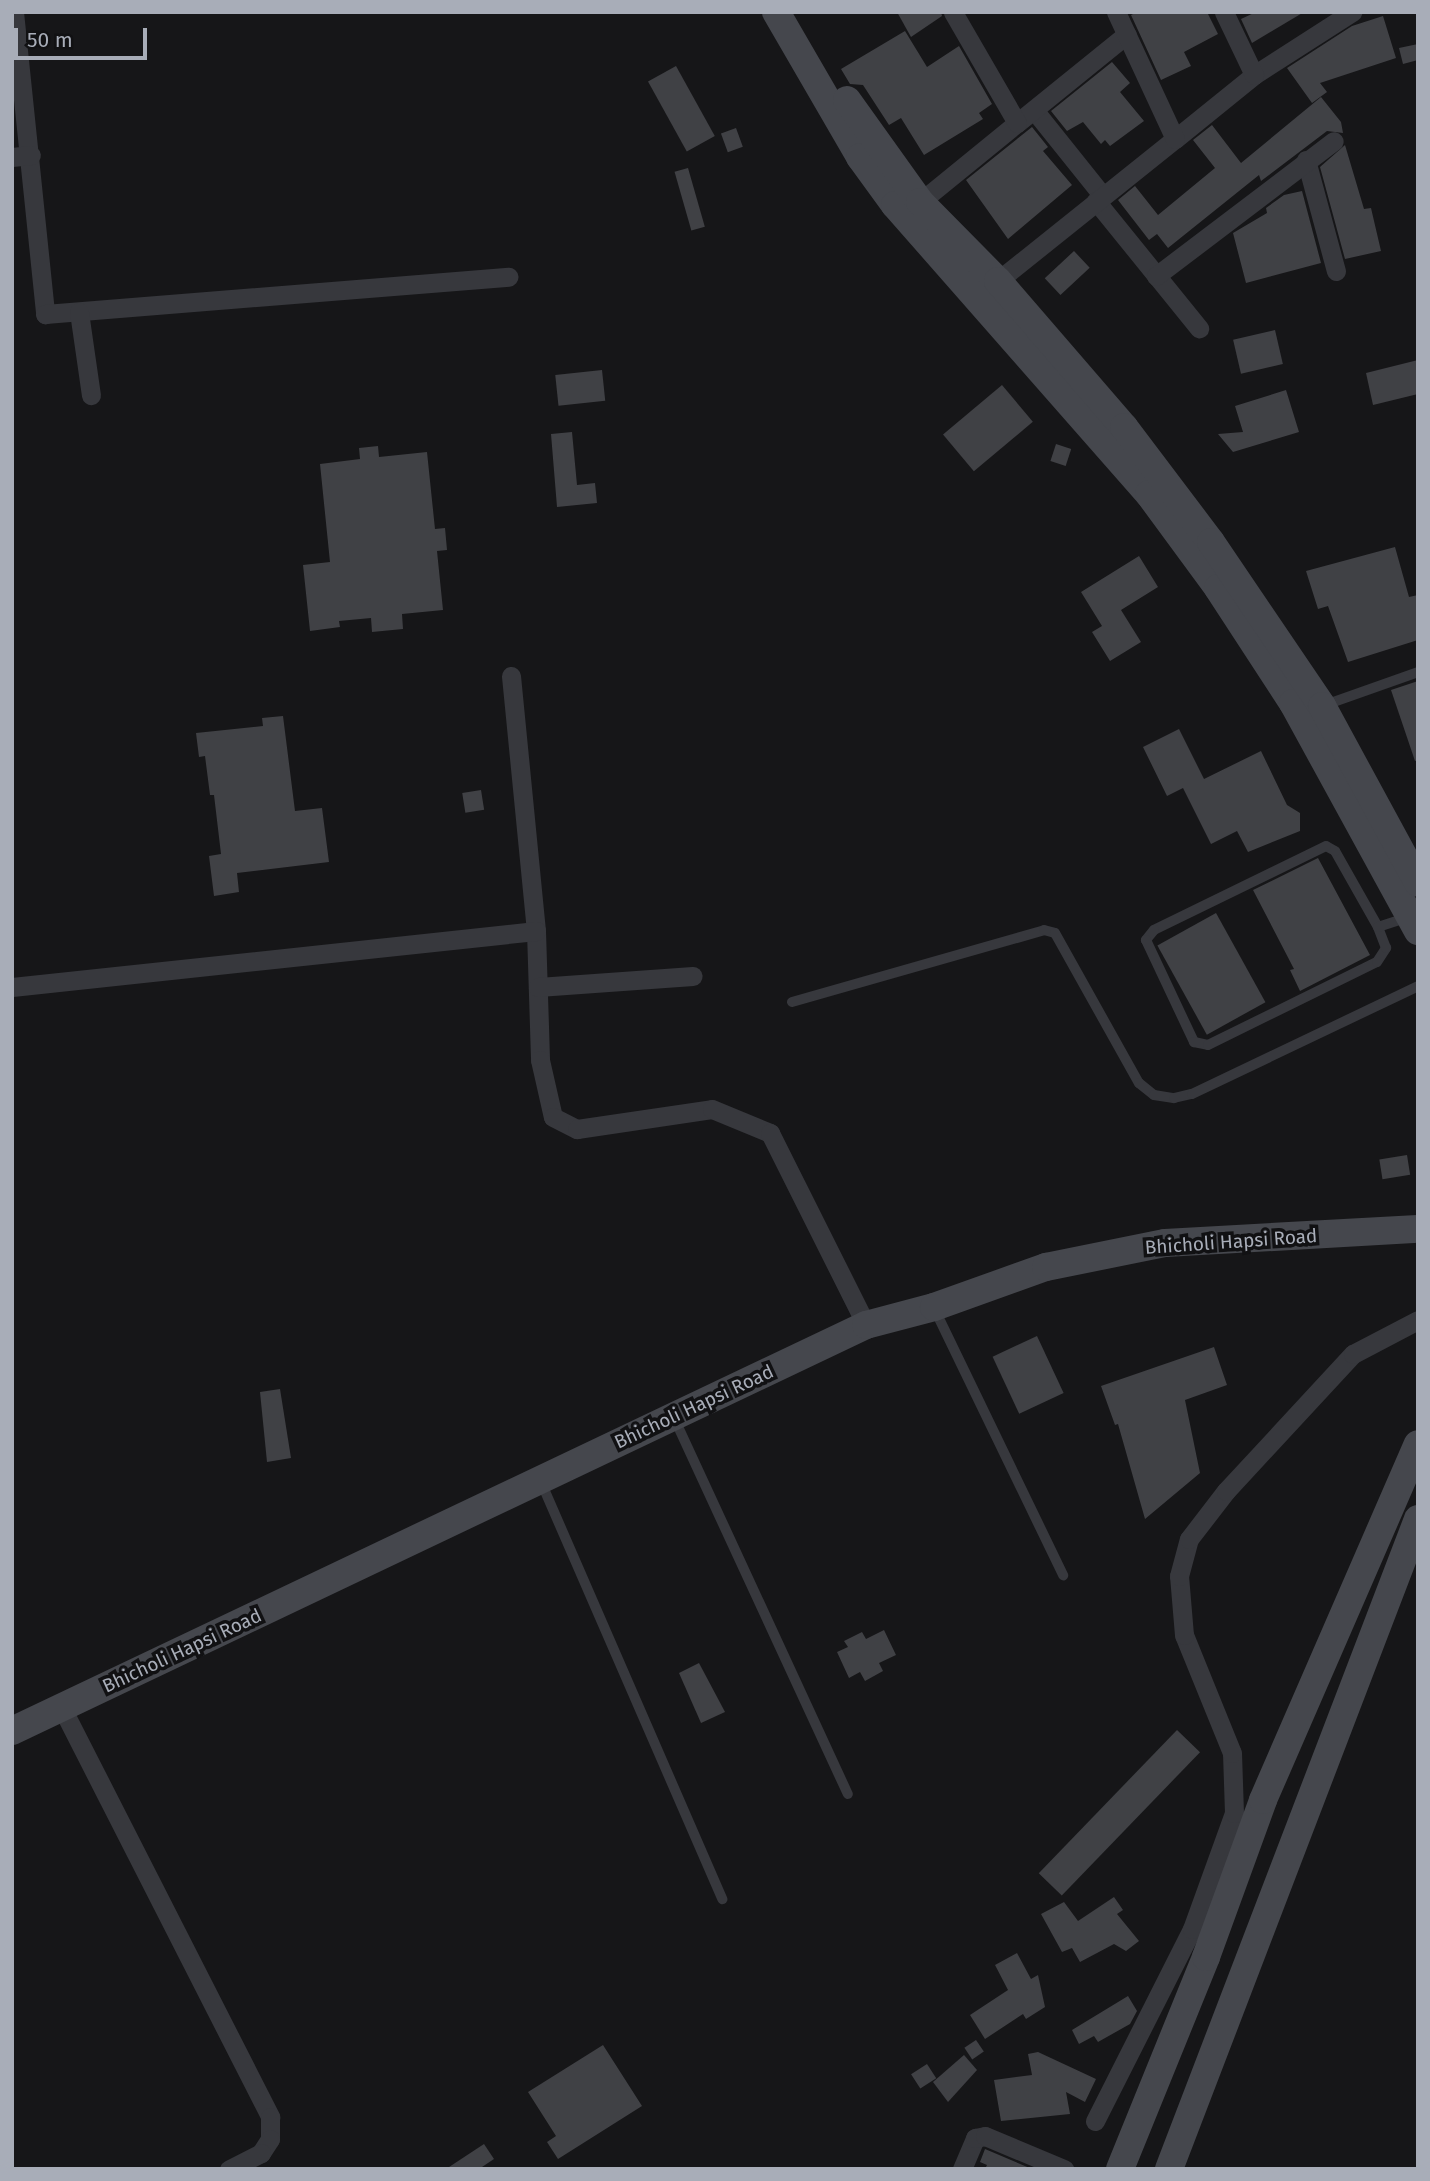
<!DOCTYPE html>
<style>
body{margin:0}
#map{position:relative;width:1430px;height:2181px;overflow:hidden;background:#161618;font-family:"Fira Sans",sans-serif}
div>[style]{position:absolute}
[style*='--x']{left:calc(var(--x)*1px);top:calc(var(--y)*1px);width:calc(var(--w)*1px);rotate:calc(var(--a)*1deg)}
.building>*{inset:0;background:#404145;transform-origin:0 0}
.lane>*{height:10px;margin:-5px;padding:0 5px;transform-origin:5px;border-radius:5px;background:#37383d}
.street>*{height:19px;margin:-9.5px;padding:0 9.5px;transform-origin:9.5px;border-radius:9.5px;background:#37383d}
.secondary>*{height:28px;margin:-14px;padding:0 14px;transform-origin:14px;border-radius:14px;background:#45474d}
span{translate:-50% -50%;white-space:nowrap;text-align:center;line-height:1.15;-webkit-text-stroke:7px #111113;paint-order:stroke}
.street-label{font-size:19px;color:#a8adb8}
.frame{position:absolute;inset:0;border:14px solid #a8adb8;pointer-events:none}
.scale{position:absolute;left:14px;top:28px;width:133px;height:32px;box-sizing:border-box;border:4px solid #a8adb8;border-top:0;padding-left:9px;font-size:21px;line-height:24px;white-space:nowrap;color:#a8adb8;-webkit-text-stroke:5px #111113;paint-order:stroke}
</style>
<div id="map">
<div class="building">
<i style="clip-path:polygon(897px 12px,941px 12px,942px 16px,911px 37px)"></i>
<i style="clip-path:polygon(1137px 12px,1207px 12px,1218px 34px,1184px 52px,1191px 66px,1161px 80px,1131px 15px)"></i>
<i style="clip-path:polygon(1256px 12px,1304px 12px,1252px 43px,1241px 19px)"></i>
<i style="clip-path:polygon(1383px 16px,1396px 58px,1320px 83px,1327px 92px,1312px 103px,1287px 68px,1352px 26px)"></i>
<i style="clip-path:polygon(905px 31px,927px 67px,959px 46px,992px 104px,979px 113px,983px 119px,924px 155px,901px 118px,889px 125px,863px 85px,850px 84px,841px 69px)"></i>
<i style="clip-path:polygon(1418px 44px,1418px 60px,1403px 64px,1399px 48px)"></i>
<i style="clip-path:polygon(1112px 62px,1130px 83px,1120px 92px,1144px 121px,1110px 146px,1105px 140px,1101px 144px,1083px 122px,1067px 131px,1051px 111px)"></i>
<i style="left:676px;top:66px;width:80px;height:32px;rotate:61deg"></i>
<i style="clip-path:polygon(1321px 97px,1341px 122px,1343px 133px,1327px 131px,1261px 181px,1259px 175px,1168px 248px,1157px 234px,1149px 240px,1118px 200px,1135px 186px,1158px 215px,1215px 168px,1193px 140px,1212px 125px,1241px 163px)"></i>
<i style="clip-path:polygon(1032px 127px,1048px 147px,1043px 151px,1072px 185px,1008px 239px,966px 180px)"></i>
<i style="left:736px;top:128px;width:20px;height:16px;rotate:70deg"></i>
<i style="clip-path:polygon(1345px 145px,1364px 209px,1371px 208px,1381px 251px,1345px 259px,1320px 167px)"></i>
<i style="left:688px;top:168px;width:61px;height:14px;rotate:74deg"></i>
<i style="clip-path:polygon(1302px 191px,1321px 263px,1246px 283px,1233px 233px,1267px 213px,1266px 208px,1284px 195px)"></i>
<i style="left:1074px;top:251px;width:23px;height:40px;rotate:47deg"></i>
<i style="left:1275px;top:330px;width:35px;height:43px;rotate:77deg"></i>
<i style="clip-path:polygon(1418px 360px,1418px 394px,1373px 405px,1366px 373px)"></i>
<i style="left:602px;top:370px;width:31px;height:47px;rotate:84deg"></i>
<i style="left:1002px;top:385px;width:48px;height:77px;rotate:50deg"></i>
<i style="clip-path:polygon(1286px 390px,1299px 432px,1233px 452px,1218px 434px,1243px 432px,1235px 406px)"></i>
<i style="clip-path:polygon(572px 432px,577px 485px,595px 483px,597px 503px,557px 507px,551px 434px)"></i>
<i style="left:1056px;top:444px;width:16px;height:18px;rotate:18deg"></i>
<i style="clip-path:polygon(378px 446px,379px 457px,427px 452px,435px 529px,445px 528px,447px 550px,437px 551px,443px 610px,402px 614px,403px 629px,372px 632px,371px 618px,339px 621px,340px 627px,310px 631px,303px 565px,330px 562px,320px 464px,360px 459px,359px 448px)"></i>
<i style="clip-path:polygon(1395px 547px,1409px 597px,1418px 595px,1418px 640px,1348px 662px,1328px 606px,1318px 609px,1306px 571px)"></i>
<i style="clip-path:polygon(1139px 556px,1158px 587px,1121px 610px,1141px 642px,1110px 661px,1092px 632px,1102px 626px,1081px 592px)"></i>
<i style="clip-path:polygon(1418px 681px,1418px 760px,1415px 761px,1391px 690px)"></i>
<i style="clip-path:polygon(283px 716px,295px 811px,322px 808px,329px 862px,237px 873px,239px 892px,214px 896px,209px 856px,221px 854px,214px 795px,210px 795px,205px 756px,199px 757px,196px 733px,263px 726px,262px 718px)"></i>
<i style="clip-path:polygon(1179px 729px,1204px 779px,1261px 751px,1287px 805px,1300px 813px,1300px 831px,1248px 852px,1237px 831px,1211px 844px,1183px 788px,1167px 796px,1143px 747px)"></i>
<i style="left:481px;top:790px;width:20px;height:19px;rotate:81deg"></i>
<i style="clip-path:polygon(1318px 858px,1370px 955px,1300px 991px,1290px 970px,1294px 969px,1253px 890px)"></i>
<i style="left:1216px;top:913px;width:102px;height:67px;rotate:61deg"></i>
<i style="left:1407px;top:1155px;width:20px;height:28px;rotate:81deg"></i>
<i style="left:1037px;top:1336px;width:63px;height:49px;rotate:65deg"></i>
<i style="clip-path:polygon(1214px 1347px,1227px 1385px,1185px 1400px,1200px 1473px,1145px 1519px,1118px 1424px,1115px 1425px,1101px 1386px)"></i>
<i style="clip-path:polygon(280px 1389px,291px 1458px,267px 1462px,260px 1392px)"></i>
<i style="clip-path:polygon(884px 1630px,896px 1655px,879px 1663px,883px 1671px,865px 1681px,860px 1672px,849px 1678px,837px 1652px,848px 1647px,844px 1641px,862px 1632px,866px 1639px)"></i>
<i style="clip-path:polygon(699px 1663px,725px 1712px,701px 1723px,679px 1673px)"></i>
<i style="left:1177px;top:1730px;width:32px;height:199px;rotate:44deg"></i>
<i style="clip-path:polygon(1114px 1897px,1123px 1910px,1117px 1914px,1139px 1941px,1126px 1951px,1114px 1944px,1080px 1962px,1072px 1948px,1062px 1952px,1041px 1914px,1064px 1902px,1078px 1921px)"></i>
<i style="clip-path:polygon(1017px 1953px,1031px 1979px,1038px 1975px,1045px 2007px,1026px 2019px,1023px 2014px,985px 2039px,970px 2015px,1008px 1990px,995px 1965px)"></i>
<i style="clip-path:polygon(1128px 1996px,1137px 2011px,1130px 2024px,1098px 2042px,1094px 2036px,1079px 2044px,1072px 2030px)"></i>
<i style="left:976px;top:2040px;width:14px;height:14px;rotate:56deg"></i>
<i style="clip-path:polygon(603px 2045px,642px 2106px,558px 2159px,547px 2142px,556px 2136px,528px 2092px)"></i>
<i style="clip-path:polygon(1038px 2052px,1096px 2079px,1085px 2102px,1066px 2092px,1070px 2114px,1001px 2121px,994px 2080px,1032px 2075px,1028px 2054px)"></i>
<i style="clip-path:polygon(964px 2055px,977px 2070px,948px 2102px,933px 2082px)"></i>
<i style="left:927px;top:2064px;width:17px;height:19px;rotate:57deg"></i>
<i style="clip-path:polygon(484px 2144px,494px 2159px,479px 2169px,446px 2169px)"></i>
<i style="clip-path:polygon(985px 2149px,1032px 2169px,985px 2169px,987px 2165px,980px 2162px)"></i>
</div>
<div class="lane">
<i style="--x:1325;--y:705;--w:99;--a:-19.5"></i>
<i style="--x:1378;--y:927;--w:87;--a:-119.5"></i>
<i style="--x:1335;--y:851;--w:10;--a:-151"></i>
<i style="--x:1326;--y:846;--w:191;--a:154"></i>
<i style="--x:1154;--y:930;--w:13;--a:129"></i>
<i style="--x:1146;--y:940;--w:113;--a:64.8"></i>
<i style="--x:1194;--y:1042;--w:14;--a:12"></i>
<i style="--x:1208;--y:1045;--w:188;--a:-26.2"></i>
<i style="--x:1377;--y:962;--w:17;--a:-57"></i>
<i style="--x:1386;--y:948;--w:22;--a:-111"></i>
<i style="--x:1378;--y:927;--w:29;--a:-18"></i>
<i style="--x:792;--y:1002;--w:262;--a:-15.9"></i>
<i style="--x:1044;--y:930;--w:11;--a:15"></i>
<i style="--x:1055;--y:933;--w:172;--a:60.8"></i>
<i style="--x:1139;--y:1083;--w:19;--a:39"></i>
<i style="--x:1154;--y:1095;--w:20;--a:9"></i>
<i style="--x:1174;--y:1098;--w:18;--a:-13"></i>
<i style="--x:1192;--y:1094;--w:250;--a:-25.5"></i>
<i style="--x:934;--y:1308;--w:297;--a:64.2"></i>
<i style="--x:675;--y:1420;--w:412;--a:65.2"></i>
<i style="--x:541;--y:1482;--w:455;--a:66.5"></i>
</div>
<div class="street">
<i style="--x:14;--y:12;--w:304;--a:84.1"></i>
<i style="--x:45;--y:314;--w:465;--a:-4.6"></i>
<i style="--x:1254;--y:75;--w:117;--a:-32.7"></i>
<i style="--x:1034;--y:110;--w:110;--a:51.3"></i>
<i style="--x:1017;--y:123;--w:141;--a:-39"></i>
<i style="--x:1175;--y:139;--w:102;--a:-39"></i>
<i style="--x:1254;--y:75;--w:70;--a:-115.5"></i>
<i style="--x:12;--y:157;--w:19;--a:-6"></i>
<i style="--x:1306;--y:160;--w:115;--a:74.9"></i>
<i style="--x:1096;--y:201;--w:164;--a:51"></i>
<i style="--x:920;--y:202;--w:125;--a:-39.2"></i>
<i style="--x:1017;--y:123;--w:128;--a:-120"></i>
<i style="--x:1156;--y:276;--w:223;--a:-37.2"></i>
<i style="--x:990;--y:287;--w:237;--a:-38.7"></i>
<i style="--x:1175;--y:139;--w:140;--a:-114.9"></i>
<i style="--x:79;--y:312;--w:84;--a:81.8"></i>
<i style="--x:511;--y:676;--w:256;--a:84.4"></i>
<i style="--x:536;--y:931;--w:129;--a:88.2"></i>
<i style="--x:540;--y:1060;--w:58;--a:77.2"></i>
<i style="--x:553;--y:1117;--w:27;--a:27"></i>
<i style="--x:577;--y:1129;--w:136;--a:-8.4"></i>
<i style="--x:712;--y:1109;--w:63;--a:22.5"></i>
<i style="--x:770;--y:1133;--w:215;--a:63.4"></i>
<i style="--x:12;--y:987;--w:527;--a:-6.1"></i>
<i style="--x:538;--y:987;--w:155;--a:-4.1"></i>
<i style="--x:62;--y:1708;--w:459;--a:63"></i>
<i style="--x:270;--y:2117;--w:22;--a:90"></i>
<i style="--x:270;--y:2139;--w:17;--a:123"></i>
<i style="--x:261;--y:2153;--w:36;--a:153"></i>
<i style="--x:1095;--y:2121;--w:215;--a:-63.2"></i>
<i style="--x:1192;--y:1929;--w:123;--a:-70.1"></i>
<i style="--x:1234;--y:1813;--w:60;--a:-91.9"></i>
<i style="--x:1232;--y:1753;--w:127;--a:-112.1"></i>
<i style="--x:1184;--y:1635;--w:59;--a:-94.8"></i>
<i style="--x:1179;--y:1576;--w:38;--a:-75"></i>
<i style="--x:1189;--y:1539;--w:61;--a:-52.4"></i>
<i style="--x:1226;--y:1491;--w:187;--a:-47.2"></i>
<i style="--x:1353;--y:1354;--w:73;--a:-27.6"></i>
<i style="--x:962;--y:2169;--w:34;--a:-67"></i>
<i style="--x:975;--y:2138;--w:10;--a:-11"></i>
<i style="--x:985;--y:2136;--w:86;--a:22.7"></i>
</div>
<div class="secondary">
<i style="--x:776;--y:12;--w:168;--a:59.9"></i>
<i style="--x:860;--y:157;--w:59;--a:53.9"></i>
<i style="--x:895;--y:205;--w:385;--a:48.7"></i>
<i style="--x:1149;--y:494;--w:117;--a:53.7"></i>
<i style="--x:1218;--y:588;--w:137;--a:56.9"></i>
<i style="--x:1293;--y:703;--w:260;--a:61.3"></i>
<i style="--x:847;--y:100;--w:125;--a:54.4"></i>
<i style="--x:920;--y:202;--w:111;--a:45.4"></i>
<i style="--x:998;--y:281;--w:193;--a:49.2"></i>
<i style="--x:1124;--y:427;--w:144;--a:52.9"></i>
<i style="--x:1211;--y:542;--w:198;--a:55.9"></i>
<i style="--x:1322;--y:706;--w:201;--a:61.5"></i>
<i style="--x:12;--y:1731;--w:946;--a:-25.43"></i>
<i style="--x:866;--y:1325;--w:70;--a:-14.8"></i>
<i style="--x:934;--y:1307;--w:119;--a:-19.7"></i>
<i style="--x:1046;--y:1267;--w:121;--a:-11.4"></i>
<i style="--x:1165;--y:1243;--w:253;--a:-3.2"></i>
<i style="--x:1120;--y:2169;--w:229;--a:-67.9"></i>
<i style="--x:1206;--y:1957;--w:167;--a:-70"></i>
<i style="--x:1263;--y:1800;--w:388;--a:-66.5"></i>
<i style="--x:1169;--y:2169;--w:696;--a:-69.04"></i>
</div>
<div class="street-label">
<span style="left:1231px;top:1242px;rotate:-4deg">Bhicholi Hapsi Road</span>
<span style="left:694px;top:1407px;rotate:-25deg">Bhicholi Hapsi Road</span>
<span style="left:182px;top:1651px;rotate:-25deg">Bhicholi Hapsi Road</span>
</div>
<div class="frame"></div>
<div class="scale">50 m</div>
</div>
